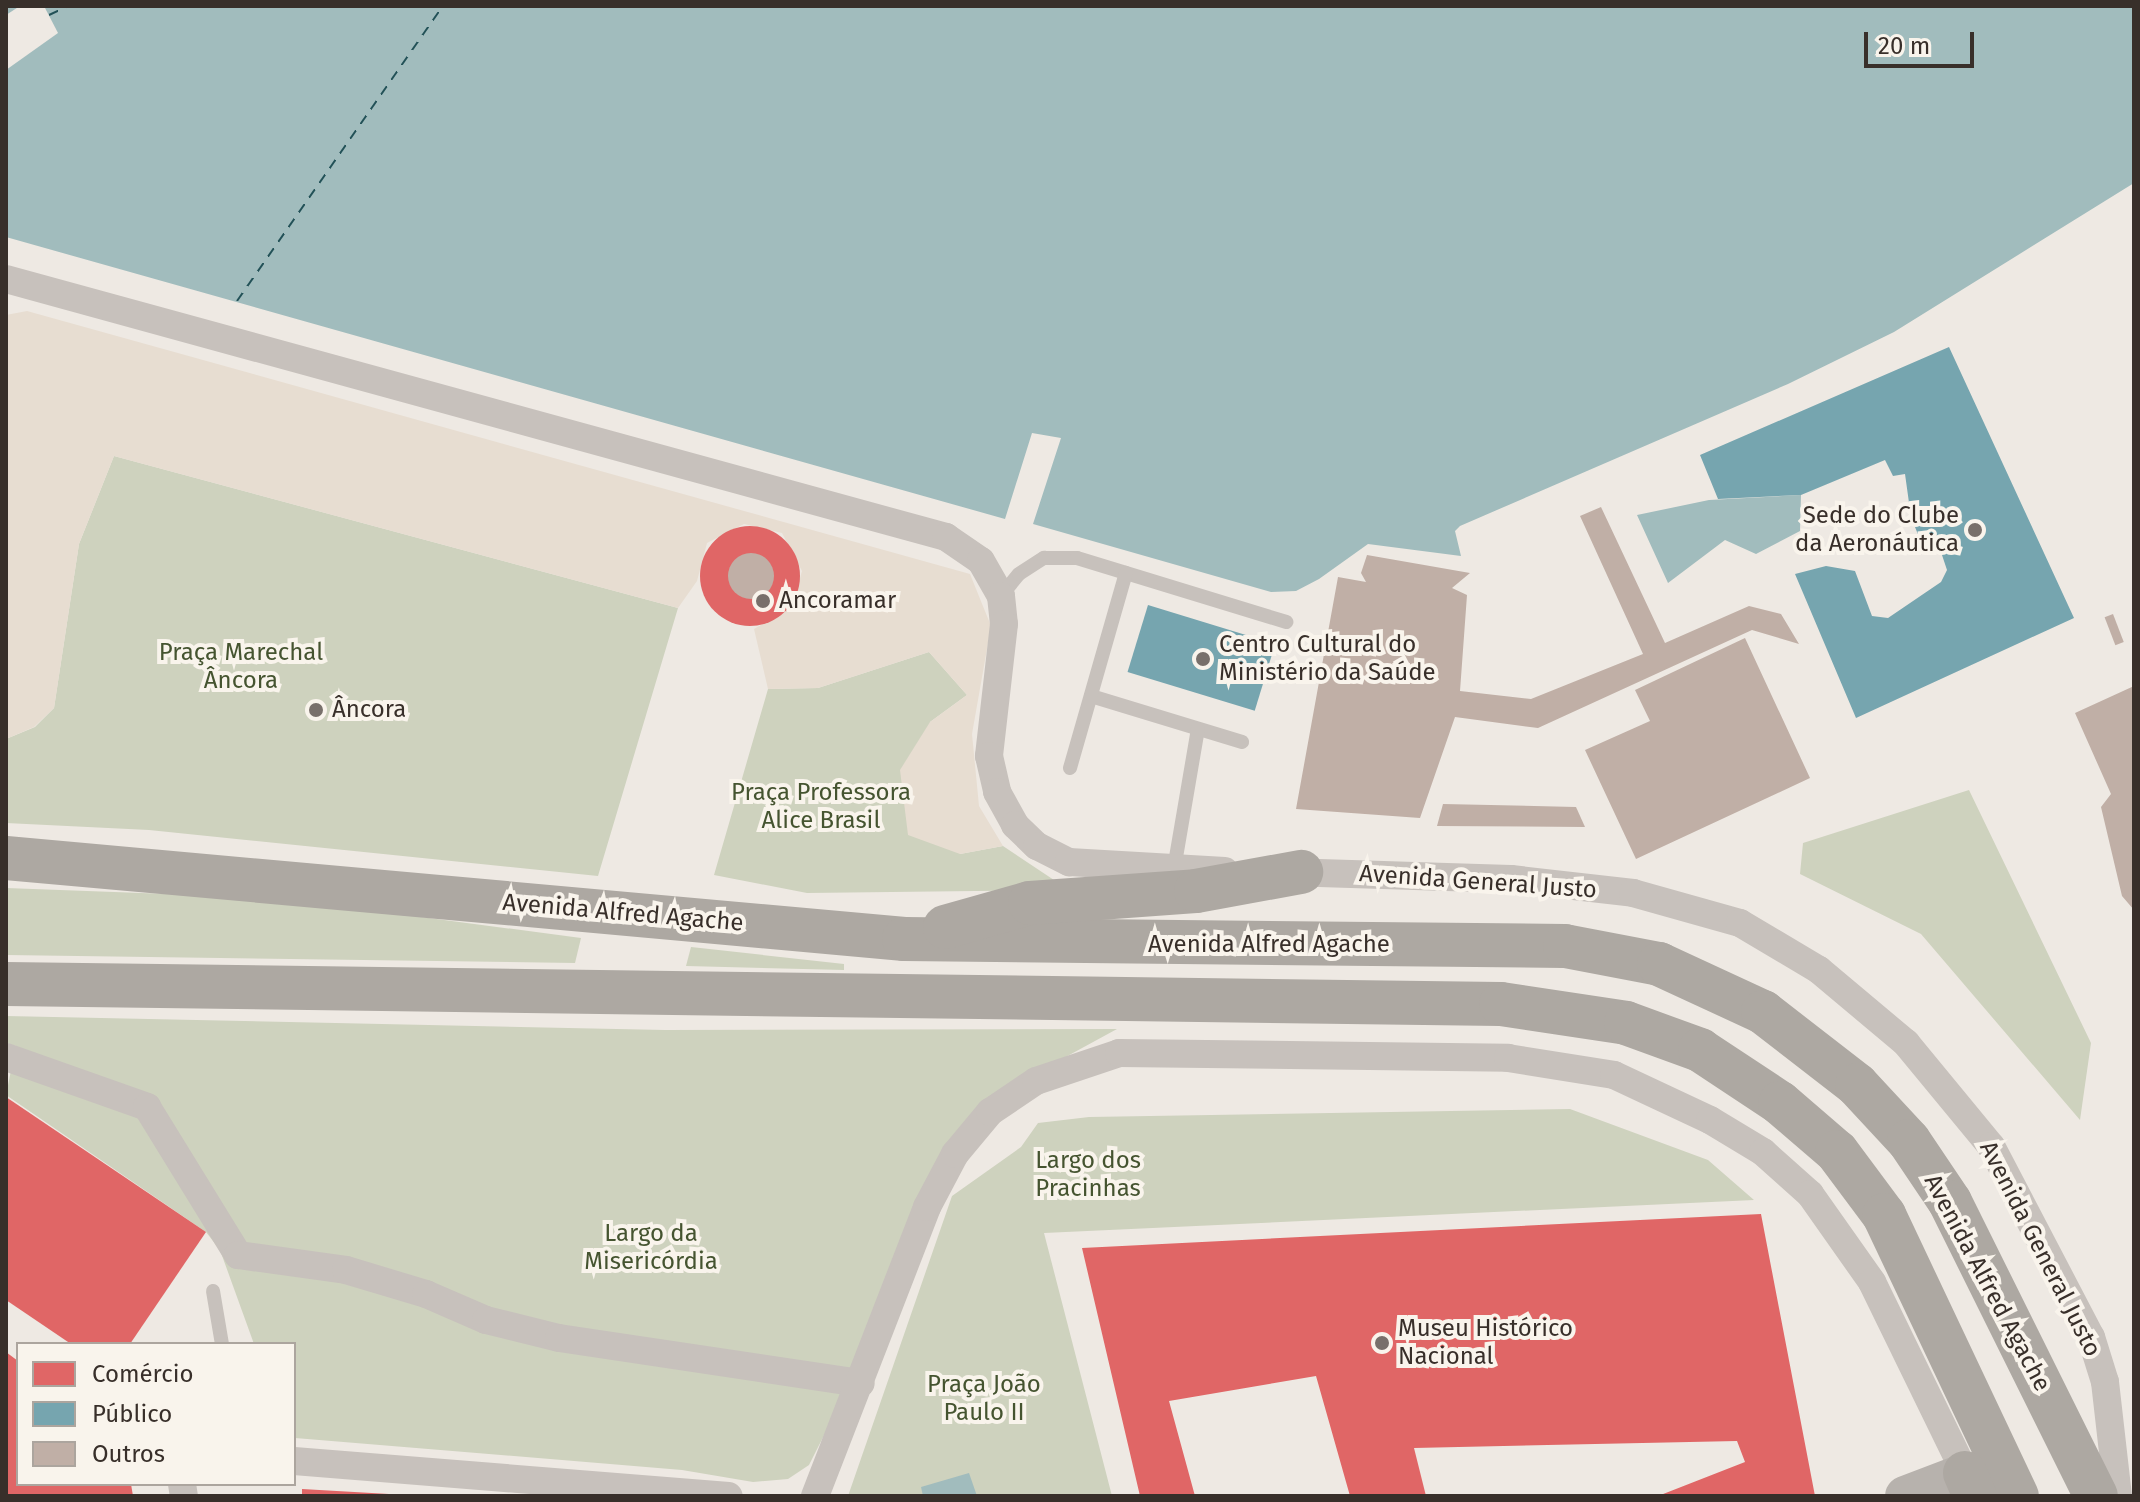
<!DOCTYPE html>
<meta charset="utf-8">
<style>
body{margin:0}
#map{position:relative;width:2140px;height:1502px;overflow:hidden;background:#eee9e3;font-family:"Fira Sans",sans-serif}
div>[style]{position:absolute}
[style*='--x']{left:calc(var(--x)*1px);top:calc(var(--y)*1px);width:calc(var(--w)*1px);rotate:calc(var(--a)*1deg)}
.green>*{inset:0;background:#ced2be}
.plaza>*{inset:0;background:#e7ddd1}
.water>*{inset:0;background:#a1bcbd}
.pier>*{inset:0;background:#eee9e3}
.shops>*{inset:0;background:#e06666}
.round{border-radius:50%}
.public>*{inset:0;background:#76a5af;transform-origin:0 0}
.ferry>*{height:2px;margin-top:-1px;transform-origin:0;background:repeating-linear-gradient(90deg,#225157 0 10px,transparent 0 18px)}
.building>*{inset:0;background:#c0afa6;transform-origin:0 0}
.lane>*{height:14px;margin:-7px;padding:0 7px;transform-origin:7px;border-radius:7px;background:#c7c1bc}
.street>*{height:28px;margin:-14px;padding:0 14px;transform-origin:14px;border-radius:14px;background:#c7c1bc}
.secondary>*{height:40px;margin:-20px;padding:0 20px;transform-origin:20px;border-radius:20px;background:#b7b2ad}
.highway>*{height:44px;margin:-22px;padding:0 22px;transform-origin:22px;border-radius:22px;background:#ada8a2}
.dots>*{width:22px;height:22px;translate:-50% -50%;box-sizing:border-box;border:4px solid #f9f4ec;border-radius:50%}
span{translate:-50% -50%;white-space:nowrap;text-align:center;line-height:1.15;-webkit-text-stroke:8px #f9f4ec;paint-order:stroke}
.poi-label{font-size:24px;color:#382f2a}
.right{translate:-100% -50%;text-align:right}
.left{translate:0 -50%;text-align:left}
.park-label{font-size:24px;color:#455430}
.street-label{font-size:24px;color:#382f2a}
.frame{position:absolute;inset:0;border:8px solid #382f2a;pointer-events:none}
.legend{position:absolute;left:16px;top:1342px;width:280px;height:144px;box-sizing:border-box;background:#f9f4ec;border:2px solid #aca59e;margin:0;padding:10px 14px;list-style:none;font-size:24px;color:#382f2a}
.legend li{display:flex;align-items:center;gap:16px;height:40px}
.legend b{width:40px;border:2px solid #aca59e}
.scale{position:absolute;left:1864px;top:32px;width:110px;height:36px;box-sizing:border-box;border:4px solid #382f2a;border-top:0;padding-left:10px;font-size:24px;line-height:28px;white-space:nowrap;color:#382f2a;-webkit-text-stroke:6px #f9f4ec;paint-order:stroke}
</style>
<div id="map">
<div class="green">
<i style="clip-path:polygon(114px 456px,678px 608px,598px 876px,149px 830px,6px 823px,6px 739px,35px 727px,54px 708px,79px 544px)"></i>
<i style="clip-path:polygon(929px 652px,967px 695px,930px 722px,960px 854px,1003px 846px,1069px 890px,807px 893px,714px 875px,768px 689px,818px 688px)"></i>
<i style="clip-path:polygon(1969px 790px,2091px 1043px,2080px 1120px,1921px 934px,1800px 874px,1803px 843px)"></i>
<i style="clip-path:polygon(6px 888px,278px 898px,581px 938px,575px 963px,6px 955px)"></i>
<i style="clip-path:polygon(691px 947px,844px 964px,844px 970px,686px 966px)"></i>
<i style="clip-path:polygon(6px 1016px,665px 1030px,1117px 1029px,996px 1095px,809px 1465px,788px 1479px,753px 1482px,682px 1470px,295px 1438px,294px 1344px,254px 1344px,220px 1250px,206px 1232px,6px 1095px,16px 1046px,6px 1043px)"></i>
<i style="clip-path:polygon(1570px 1109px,1708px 1160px,1754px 1200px,1044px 1233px,1112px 1496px,848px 1496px,952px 1196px,1021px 1147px,1038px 1123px,1089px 1117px)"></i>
</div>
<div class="plaza">
<i style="clip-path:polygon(27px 311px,970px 574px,991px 626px,972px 734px,979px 806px,1003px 846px,960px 854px,908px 835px,900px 770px,930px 722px,967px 695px,929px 652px,818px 688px,768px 689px,754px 629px,792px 607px,802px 571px,782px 533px,744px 524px,707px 543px,697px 581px,678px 608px,114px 456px,79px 544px,54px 708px,34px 727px,6px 739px,6px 315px)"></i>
</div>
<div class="water">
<i style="clip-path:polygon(6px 6px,2134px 6px,2134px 183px,1894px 332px,1788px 384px,1460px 526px,1455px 531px,1461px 556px,1368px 544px,1319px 579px,1296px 591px,1271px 592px,1033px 524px,1061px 438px,1032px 433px,1005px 519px,6px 237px)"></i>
<i style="clip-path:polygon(1801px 495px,1800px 531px,1756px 554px,1725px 540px,1668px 583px,1637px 515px,1709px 500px)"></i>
<i style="clip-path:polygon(969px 1473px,977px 1496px,923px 1496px,921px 1487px)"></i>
</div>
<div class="pier">
<i style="clip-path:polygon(20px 6px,44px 6px,58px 33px,6px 70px,6px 15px)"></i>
</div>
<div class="shops">
<i class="round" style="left:700px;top:526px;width:100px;height:100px"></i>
<i style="clip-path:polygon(6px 1097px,206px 1232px,130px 1344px,71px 1344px,6px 1300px)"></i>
<i style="clip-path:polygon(1761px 1214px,1815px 1496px,1658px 1496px,1745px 1462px,1737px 1441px,1414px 1448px,1426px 1496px,1350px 1496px,1316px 1376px,1169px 1401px,1195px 1496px,1140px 1496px,1082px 1248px)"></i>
<i style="clip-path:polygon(6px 1352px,18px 1361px,18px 1484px,131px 1484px,133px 1496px,6px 1496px)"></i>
<i style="clip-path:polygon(302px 1489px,389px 1494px,389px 1496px,302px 1496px)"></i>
</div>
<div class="public">
<i style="clip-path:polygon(1949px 347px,2074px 618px,1856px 718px,1795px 574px,1826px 566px,1855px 571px,1872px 616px,1888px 618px,1941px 582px,1947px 570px,1942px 555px,1921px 542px,1911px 517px,1905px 474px,1893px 476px,1885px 460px,1801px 495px,1718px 499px,1700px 455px)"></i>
<i style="left:1148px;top:605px;width:133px;height:70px;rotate:17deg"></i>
</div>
<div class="ferry">
<i style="--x:49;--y:15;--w:21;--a:-25"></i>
<i style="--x:237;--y:301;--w:360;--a:-55.1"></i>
</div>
<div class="building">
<i style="clip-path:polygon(1601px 507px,1665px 643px,1749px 606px,1781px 614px,1799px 644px,1752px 630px,1538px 728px,1455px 717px,1420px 818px,1296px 809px,1338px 577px,1366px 582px,1361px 573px,1367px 555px,1470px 573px,1452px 588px,1467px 595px,1460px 691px,1531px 699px,1643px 654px,1580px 516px)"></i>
<i class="round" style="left:728px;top:553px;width:46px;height:46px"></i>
<i style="left:2113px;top:614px;width:30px;height:9px;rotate:69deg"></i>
<i style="clip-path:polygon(1745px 638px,1810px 778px,1636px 859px,1585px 750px,1650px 721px,1635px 690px)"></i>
<i style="clip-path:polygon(2134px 686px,2134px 910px,2122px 896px,2101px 807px,2111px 794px,2075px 713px)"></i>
<i style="clip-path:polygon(1443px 804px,1576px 807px,1585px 827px,1437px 826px)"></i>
</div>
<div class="lane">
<i style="--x:1001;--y:596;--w:28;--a:-51"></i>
<i style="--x:1019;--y:574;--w:30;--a:-33"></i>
<i style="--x:1044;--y:558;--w:33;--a:0"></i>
<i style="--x:1077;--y:558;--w:219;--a:17"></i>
<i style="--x:1091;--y:696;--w:158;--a:16.9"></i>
<i style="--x:1070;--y:768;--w:203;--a:-74"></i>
<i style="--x:1174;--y:869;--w:142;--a:-80.3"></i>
<i style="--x:213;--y:1291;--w:54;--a:80.4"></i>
</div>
<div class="street">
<i style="--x:6;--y:279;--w:975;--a:15.35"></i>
<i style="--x:946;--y:537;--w:42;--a:34.4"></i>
<i style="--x:981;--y:561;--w:40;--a:60.3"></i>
<i style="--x:1001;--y:596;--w:28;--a:84"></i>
<i style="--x:1004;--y:624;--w:133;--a:96.5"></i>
<i style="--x:989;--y:756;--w:37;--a:77"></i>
<i style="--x:997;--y:792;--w:38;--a:61"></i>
<i style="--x:1015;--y:825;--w:30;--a:44"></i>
<i style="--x:1037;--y:846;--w:36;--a:27"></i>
<i style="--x:1069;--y:862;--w:156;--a:3.3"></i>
<i style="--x:1287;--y:872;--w:224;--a:1.8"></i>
<i style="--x:1511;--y:879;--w:123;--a:6.5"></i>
<i style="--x:1633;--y:893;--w:111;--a:15.7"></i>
<i style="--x:1740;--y:923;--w:92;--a:30.7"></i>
<i style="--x:1819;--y:970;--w:114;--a:40"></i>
<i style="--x:1906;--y:1043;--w:134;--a:50.5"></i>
<i style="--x:1991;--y:1146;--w:216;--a:62.4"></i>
<i style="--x:2091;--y:1337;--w:47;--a:72.7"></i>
<i style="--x:2105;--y:1382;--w:115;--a:83.5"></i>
<i style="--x:6;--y:1057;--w:150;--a:19.5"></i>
<i style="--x:147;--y:1107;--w:174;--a:58.4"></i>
<i style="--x:238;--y:1255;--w:109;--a:7.9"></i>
<i style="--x:346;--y:1270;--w:84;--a:16.7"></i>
<i style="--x:426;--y:1294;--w:65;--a:23.4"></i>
<i style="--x:486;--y:1320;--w:75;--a:13.9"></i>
<i style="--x:559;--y:1338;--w:305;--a:8.5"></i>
<i style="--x:294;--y:1461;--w:436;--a:4.6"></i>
<i style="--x:182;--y:1484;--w:12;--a:81"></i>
<i style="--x:815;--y:1496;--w:310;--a:-68.8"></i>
<i style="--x:927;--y:1207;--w:60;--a:-62.2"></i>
<i style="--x:955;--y:1154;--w:55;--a:-50.2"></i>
<i style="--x:990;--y:1112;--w:55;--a:-34"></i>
<i style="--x:1036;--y:1081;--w:88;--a:-18.6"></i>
<i style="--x:1119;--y:1053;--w:389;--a:0.7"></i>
<i style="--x:1508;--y:1058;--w:107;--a:9.1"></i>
<i style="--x:1614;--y:1075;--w:106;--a:25.1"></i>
<i style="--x:1710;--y:1120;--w:62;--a:31.1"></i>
<i style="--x:1763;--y:1152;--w:63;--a:41.8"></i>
<i style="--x:1810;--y:1194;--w:108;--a:54.8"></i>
<i style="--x:1872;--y:1282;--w:212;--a:64"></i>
</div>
<div class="secondary">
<i style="--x:1905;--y:1496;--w:64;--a:-21"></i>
</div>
<div class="highway">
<i style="--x:6;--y:858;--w:902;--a:5.15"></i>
<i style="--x:904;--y:939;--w:661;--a:0.61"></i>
<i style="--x:1565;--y:946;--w:96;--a:10.8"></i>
<i style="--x:1659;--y:964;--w:115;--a:24.8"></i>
<i style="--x:1763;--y:1012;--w:119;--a:37.8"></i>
<i style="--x:1857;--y:1085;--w:76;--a:47.1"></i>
<i style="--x:1909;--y:1141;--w:73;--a:56.1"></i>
<i style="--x:1950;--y:1202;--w:328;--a:63.6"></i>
<i style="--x:945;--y:927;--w:88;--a:-15.8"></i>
<i style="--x:1030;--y:903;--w:166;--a:-4.1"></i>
<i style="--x:1196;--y:891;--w:107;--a:-10.3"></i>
<i style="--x:6;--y:984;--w:1495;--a:0.77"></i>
<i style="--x:1501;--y:1004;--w:126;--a:8.6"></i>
<i style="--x:1626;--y:1023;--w:79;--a:20"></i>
<i style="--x:1700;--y:1050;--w:96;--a:33.5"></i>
<i style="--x:1780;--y:1103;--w:75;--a:40.7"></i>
<i style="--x:1837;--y:1152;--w:79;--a:53.3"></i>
<i style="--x:1884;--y:1215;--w:311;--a:64.7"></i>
<i style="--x:1965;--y:1473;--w:25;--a:67"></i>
</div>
<div class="dots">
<i style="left:1975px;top:530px;background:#78706b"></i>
<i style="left:763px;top:601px;background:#78706b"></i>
<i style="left:1203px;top:659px;background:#78706b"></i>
<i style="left:316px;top:710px;background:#78706b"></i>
<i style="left:1382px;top:1343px;background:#78706b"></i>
</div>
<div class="poi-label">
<span class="right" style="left:1959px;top:530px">Sede do Clube<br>da Aeronáutica</span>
<span class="left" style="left:779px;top:601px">Ancoramar</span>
<span class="left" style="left:1219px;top:659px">Centro Cultural do<br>Ministério da Saúde</span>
<span class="left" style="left:332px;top:710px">Âncora</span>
<span class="left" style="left:1398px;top:1343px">Museu Histórico<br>Nacional</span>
</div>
<div class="park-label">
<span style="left:241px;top:667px">Praça Marechal<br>Âncora</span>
<span style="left:821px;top:807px">Praça Professora<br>Alice Brasil</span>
<span style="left:1088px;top:1175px">Largo dos<br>Pracinhas</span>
<span style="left:651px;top:1248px">Largo da<br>Misericórdia</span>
<span style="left:984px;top:1399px">Praça João<br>Paulo II</span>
</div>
<div class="street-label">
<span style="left:1478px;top:882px;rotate:4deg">Avenida General Justo</span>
<span style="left:623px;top:913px;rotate:5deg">Avenida Alfred Agache</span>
<span style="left:1269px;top:945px">Avenida Alfred Agache</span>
<span style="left:2040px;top:1249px;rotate:63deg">Avenida General Justo</span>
<span style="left:1987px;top:1283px;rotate:62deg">Avenida Alfred Agache</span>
</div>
<div class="frame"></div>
<ul class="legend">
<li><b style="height:22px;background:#e06666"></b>Comércio</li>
<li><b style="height:22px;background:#76a5af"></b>Público</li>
<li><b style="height:22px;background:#c0afa6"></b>Outros</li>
</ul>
<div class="scale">20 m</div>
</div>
